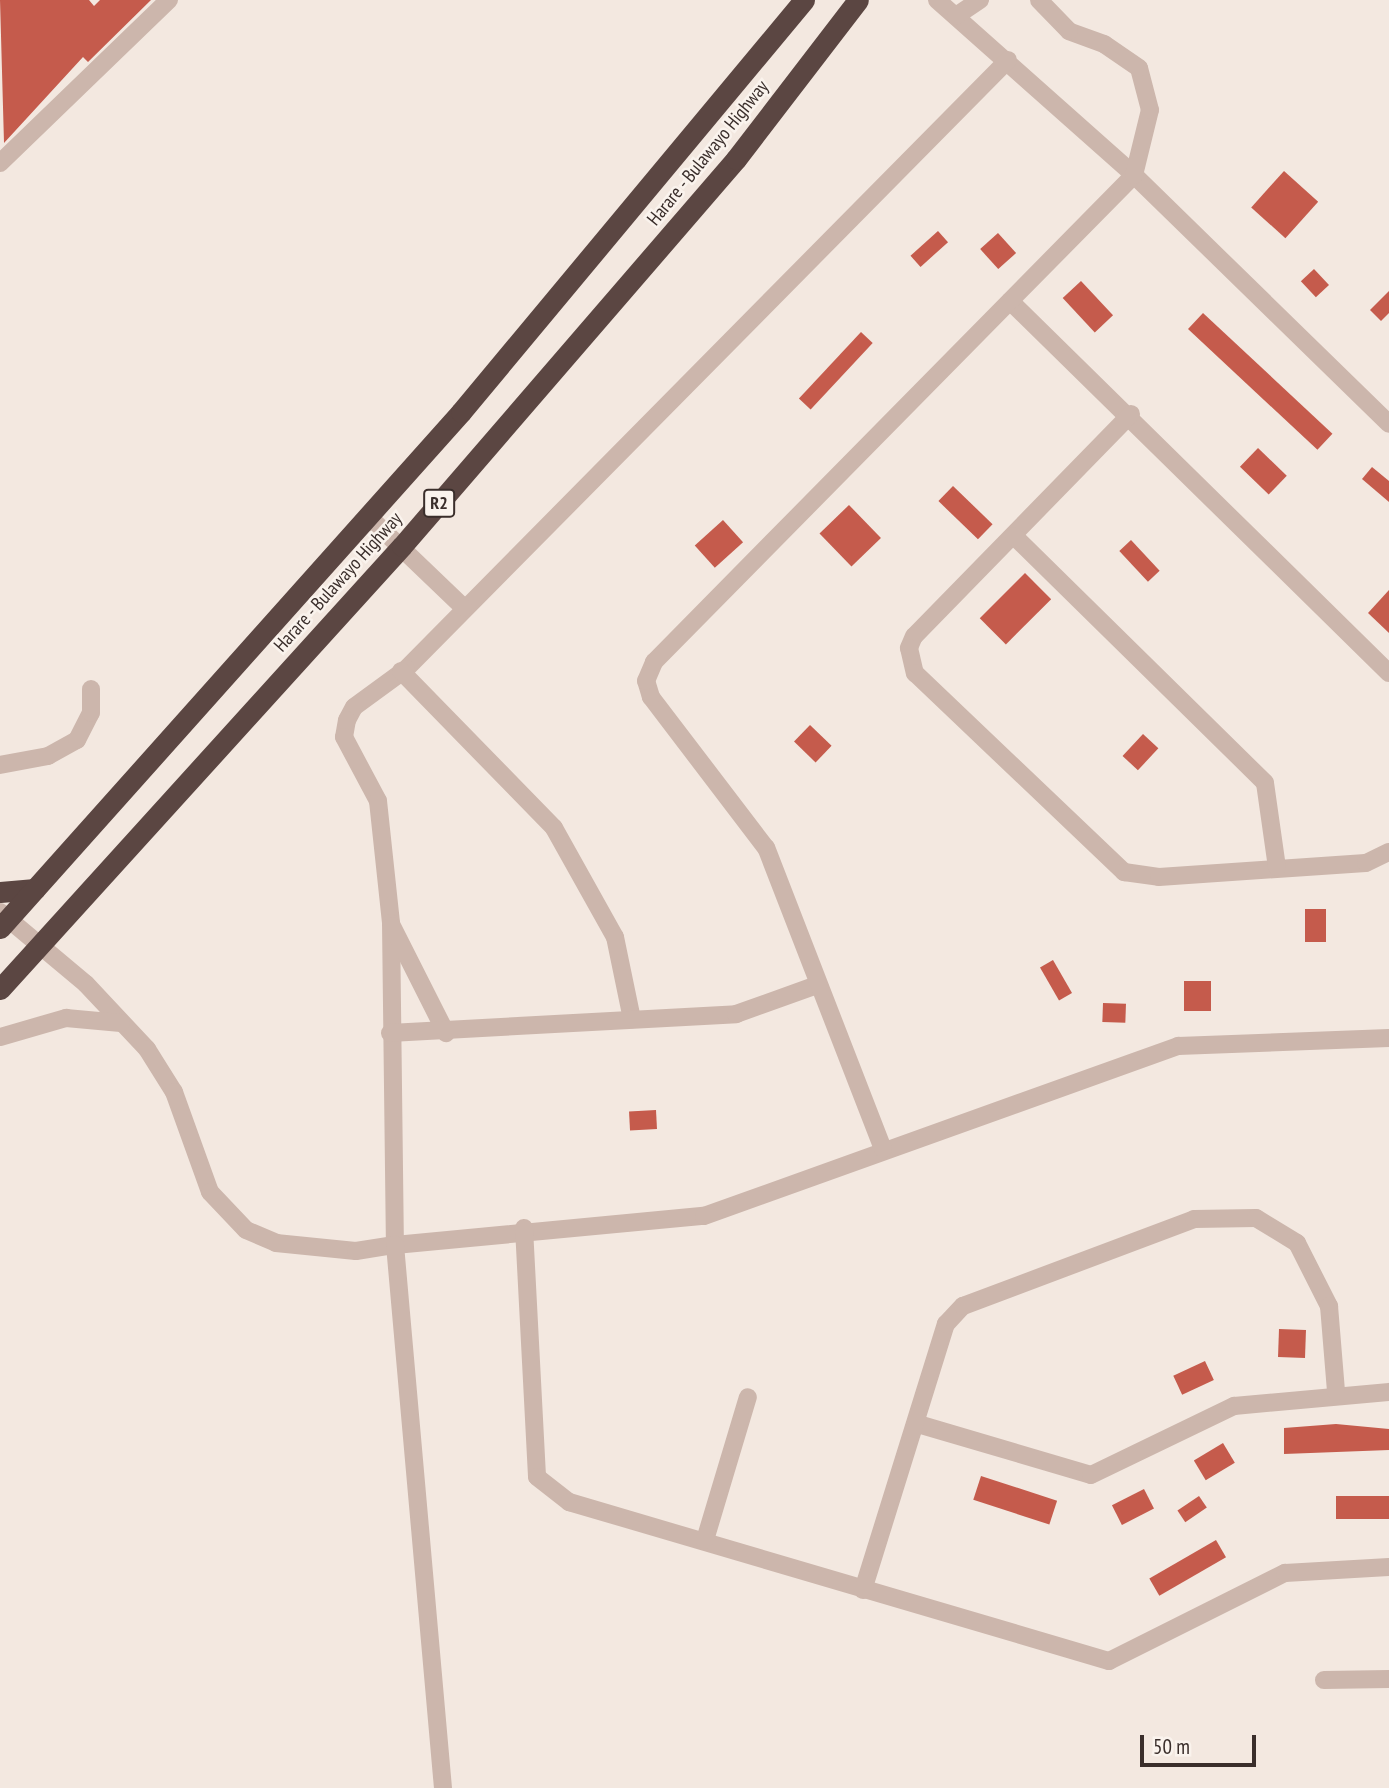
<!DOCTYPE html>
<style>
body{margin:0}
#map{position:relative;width:1389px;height:1788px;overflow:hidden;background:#f3e8e0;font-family:"PT Sans Narrow",sans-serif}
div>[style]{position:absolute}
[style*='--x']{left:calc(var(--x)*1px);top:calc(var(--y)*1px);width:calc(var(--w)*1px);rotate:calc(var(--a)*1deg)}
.building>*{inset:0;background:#c55b4c;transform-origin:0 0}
.minor>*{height:18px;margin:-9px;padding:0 9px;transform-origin:9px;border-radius:9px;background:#ccb6ac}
.highway>*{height:21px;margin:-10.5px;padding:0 10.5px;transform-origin:10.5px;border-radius:10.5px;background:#5b4642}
span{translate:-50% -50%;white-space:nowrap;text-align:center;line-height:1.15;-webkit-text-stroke:5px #faf3ed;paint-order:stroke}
.shield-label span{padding:2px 5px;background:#faf3ed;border:2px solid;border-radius:5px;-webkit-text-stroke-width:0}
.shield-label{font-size:18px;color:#3a2e2b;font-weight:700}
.street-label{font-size:19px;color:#3a2e2b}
.scale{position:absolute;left:1140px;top:1735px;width:116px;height:32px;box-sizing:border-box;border:4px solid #3a2e2b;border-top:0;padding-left:9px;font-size:21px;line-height:24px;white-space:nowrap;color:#3a2e2b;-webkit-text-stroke:5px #faf3ed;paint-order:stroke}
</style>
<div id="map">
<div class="building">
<i style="clip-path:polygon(0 0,89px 0,94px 6px,100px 0,151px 0,88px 62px,83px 57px,4px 143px)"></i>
<i style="left:1284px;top:171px;width:46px;height:49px;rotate:42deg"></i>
<i style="left:938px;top:231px;width:15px;height:37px;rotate:48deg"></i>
<i style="left:998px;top:233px;width:27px;height:24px;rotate:48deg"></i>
<i style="left:1314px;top:269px;width:22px;height:18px;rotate:47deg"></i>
<i style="left:1081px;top:281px;width:47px;height:25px;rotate:47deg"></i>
<i style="clip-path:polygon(1389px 291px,1389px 313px,1381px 321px,1370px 310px)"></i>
<i style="left:1203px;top:313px;width:177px;height:22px;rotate:43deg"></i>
<i style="left:861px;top:332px;width:16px;height:91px;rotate:43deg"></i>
<i style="left:1258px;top:448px;width:40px;height:26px;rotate:44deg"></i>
<i style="clip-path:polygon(1372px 467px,1389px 481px,1389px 502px,1362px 479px)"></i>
<i style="left:953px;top:486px;width:55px;height:21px;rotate:44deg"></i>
<i style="left:849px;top:505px;width:46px;height:41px;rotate:46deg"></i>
<i style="left:723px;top:520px;width:30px;height:38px;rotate:48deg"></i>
<i style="left:1131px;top:540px;width:42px;height:16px;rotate:47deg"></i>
<i style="left:1025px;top:573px;width:37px;height:64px;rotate:45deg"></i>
<i style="clip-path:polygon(1389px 590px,1389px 633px,1368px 613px)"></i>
<i style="left:810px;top:725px;width:30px;height:23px;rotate:44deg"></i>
<i style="left:1143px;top:734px;width:21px;height:30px;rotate:43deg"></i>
<i style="left:1305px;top:909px;width:21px;height:33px"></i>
<i style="left:1053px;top:960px;width:38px;height:15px;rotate:60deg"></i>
<i style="left:1184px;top:981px;width:27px;height:30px"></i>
<i style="left:1103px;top:1003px;width:23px;height:19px;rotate:2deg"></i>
<i style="left:656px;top:1110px;width:19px;height:27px;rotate:87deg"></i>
<i style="left:1279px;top:1329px;width:27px;height:28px;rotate:2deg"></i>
<i style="left:1205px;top:1361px;width:21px;height:35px;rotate:65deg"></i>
<i style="clip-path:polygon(1336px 1424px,1389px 1429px,1389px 1450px,1284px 1454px,1284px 1428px)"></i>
<i style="left:1223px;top:1443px;width:23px;height:34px;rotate:59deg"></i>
<i style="left:981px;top:1476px;width:80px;height:25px;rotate:18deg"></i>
<i style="left:1144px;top:1489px;width:22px;height:36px;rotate:63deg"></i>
<i style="left:1199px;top:1496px;width:14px;height:26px;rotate:56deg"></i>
<i style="left:1336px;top:1496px;width:53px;height:23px"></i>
<i style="left:1216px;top:1540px;width:20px;height:77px;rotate:60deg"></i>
</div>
<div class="minor">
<i style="--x:937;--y:0;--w:264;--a:41.6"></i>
<i style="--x:1134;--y:175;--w:356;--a:44.3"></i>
<i style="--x:956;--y:16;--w:29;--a:-34"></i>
<i style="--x:1008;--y:60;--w:856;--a:134.67"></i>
<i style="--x:406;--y:669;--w:64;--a:143.8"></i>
<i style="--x:354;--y:707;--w:15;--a:118"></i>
<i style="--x:347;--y:720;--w:17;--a:100"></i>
<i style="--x:344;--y:737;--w:72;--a:62"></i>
<i style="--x:378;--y:801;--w:123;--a:83.9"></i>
<i style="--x:391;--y:923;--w:322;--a:89.3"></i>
<i style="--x:395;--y:1245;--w:310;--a:-5.4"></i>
<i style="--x:704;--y:1216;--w:504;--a:-19.73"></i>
<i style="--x:1178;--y:1046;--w:211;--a:-2.2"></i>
<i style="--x:0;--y:163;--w:235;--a:-44"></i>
<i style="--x:1010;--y:301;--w:531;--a:44.47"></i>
<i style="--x:1131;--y:414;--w:310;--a:134.3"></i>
<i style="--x:914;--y:636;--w:13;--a:113"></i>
<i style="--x:909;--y:648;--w:26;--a:77"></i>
<i style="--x:915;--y:673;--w:289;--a:43.6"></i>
<i style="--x:1124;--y:872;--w:35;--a:8"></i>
<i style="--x:1159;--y:877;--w:207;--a:-3.9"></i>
<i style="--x:1366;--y:863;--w:25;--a:-26"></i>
<i style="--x:368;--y:516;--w:132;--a:43.8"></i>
<i style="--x:1014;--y:536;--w:352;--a:44.5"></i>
<i style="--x:1265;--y:783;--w:85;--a:81.9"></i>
<i style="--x:401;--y:671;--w:219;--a:45.7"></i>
<i style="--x:554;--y:828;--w:125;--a:60.8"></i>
<i style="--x:615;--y:937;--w:84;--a:78.3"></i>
<i style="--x:0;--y:765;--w:49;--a:-10.6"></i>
<i style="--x:48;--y:756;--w:33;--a:-29"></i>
<i style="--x:77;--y:740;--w:30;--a:-63"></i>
<i style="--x:91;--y:713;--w:24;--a:-90"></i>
<i style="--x:0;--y:912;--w:112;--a:39.9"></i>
<i style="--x:86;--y:984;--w:89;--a:46.8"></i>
<i style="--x:147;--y:1049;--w:51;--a:57.9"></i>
<i style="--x:174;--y:1092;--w:106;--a:70.2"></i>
<i style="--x:210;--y:1192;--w:52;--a:46.5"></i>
<i style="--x:246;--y:1230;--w:33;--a:23"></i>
<i style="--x:276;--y:1243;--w:80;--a:5.7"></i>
<i style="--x:356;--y:1251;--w:39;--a:-9"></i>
<i style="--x:395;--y:1245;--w:545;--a:84.95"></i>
<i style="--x:392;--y:926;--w:120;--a:63.2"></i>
<i style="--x:390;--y:1033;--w:347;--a:-3.1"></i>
<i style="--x:736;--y:1014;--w:86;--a:-19.7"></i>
<i style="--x:0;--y:1037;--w:69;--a:-16.1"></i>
<i style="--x:66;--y:1018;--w:55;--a:5.2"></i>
<i style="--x:883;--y:1149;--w:323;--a:-111.2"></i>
<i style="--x:766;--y:848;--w:190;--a:-127.3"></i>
<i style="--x:651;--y:697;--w:17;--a:-107"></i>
<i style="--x:646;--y:681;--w:21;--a:-67"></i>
<i style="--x:654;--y:662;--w:684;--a:-45.41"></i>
<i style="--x:1134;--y:175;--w:67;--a:-76.2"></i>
<i style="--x:1150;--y:110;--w:43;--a:-104.7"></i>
<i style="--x:1139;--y:68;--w:42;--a:-145.6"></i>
<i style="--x:1104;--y:44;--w:37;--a:-160"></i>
<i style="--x:1069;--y:31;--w:43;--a:-134.1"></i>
<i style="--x:524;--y:1228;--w:249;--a:87"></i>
<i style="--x:537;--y:1477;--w:41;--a:38"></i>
<i style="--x:569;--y:1502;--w:563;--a:16.41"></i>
<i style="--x:1109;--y:1661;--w:197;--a:-26.6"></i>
<i style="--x:1285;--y:1573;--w:104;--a:-3.3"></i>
<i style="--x:918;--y:1424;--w:180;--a:16.4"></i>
<i style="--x:1091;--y:1475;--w:159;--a:-25.8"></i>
<i style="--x:1234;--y:1406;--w:156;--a:-5.2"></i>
<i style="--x:705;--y:1540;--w:149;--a:-73.3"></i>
<i style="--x:863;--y:1590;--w:279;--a:-72.7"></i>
<i style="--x:946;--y:1324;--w:25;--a:-47"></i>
<i style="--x:963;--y:1306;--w:247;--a:-20.6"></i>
<i style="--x:1194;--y:1219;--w:62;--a:-0.9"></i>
<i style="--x:1256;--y:1218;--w:48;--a:31.4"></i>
<i style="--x:1297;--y:1243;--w:71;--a:63.1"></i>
<i style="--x:1329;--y:1306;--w:86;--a:85.3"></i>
<i style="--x:1324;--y:1680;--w:65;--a:-0.9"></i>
</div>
<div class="highway">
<i style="--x:0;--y:892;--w:35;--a:-5"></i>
<i style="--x:0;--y:928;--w:692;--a:-48.22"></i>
<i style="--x:461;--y:412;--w:536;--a:-50.22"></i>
<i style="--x:0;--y:989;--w:598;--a:-47.78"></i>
<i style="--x:402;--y:546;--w:511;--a:-49.2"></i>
<i style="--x:736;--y:159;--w:200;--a:-52.5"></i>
</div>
<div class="shield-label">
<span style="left:439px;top:503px">R2</span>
</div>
<div class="street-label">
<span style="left:708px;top:153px;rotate:-51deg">Harare - Bulawayo Highway</span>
<span style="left:338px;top:582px;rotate:-48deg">Harare - Bulawayo Highway</span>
</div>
<div class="scale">50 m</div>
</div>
